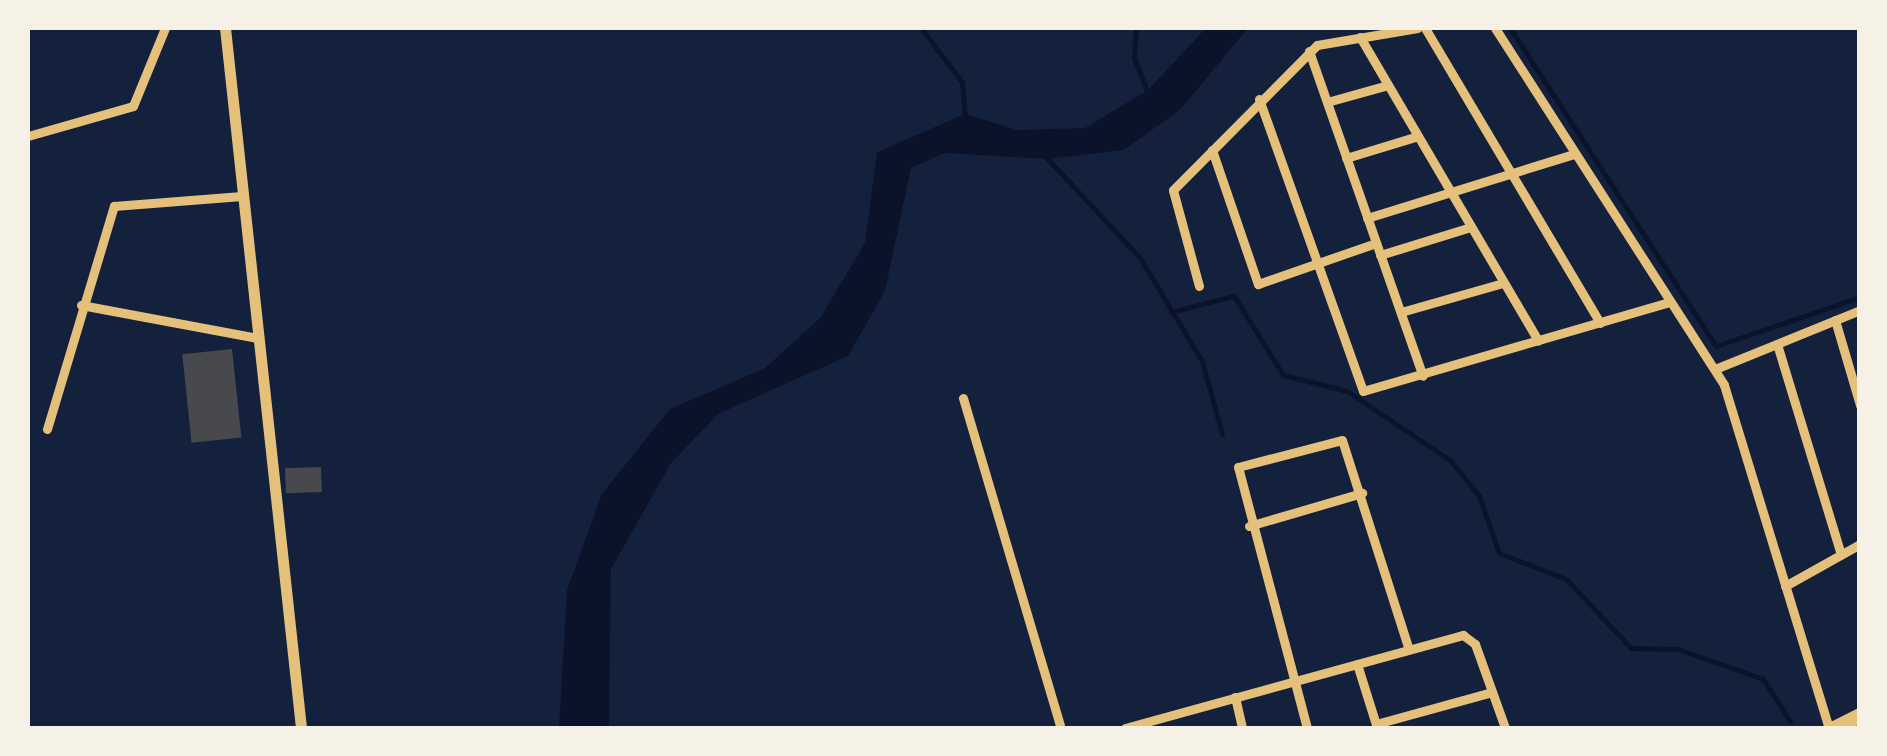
<!DOCTYPE html>
<style>
body{margin:0}
#map{position:relative;width:1887px;height:756px;overflow:hidden;background:#14213d;font-family:Barlow,sans-serif}
div>[style]{position:absolute}
[style*='--x']{left:calc(var(--x)*1px);top:calc(var(--y)*1px);width:calc(var(--w)*1px);rotate:calc(var(--a)*1deg)}
.water>*{inset:0;background:#0b132b}
.stream>*{height:5px;margin:-2.5px;padding:0 2.5px;transform-origin:2.5px;border-radius:2.5px;background:#0b132b}
.building>*{inset:0;background:#48494c;transform-origin:0 0}
.minor>*{height:9px;margin:-4.5px;padding:0 4.5px;transform-origin:4.5px;border-radius:4.5px;background:#e5c07b}
.tertiary>*{height:11px;margin:-5.5px;padding:0 5.5px;transform-origin:5.5px;border-radius:5.5px;background:#e5c07b}
.trunk>*{height:15px;margin:-7.5px;padding:0 7.5px;transform-origin:7.5px;border-radius:7.5px;background:#e5c07b}
span{translate:-50% -50%;white-space:nowrap;text-align:center;line-height:1.15;-webkit-text-stroke:10px #f6f1e7;paint-order:stroke}
.frame{position:absolute;inset:0;border:30px solid #f6f1e7;pointer-events:none}
</style>
<div id="map">
<div class="water">
<i style="clip-path:polygon(1206px 28px,1248px 28px,1181px 109px,1124px 150px,1047px 159px,945px 153px,911px 168px,885px 291px,848px 356px,718px 414px,671px 463px,611px 569px,609px 728px,559px 728px,567px 590px,602px 494px,670px 409px,765px 368px,820px 318px,865px 243px,877px 152px,965px 114px,1017px 130px,1085px 128px,1148px 90px)"></i>
</div>
<div class="stream">
<i style="--x:921;--y:28;--w:68;--a:52.8"></i>
<i style="--x:962;--y:82;--w:38;--a:85"></i>
<i style="--x:1136;--y:28;--w:30;--a:94"></i>
<i style="--x:1134;--y:58;--w:41;--a:68.5"></i>
<i style="--x:1510;--y:28;--w:379;--a:57.1"></i>
<i style="--x:1716;--y:346;--w:152;--a:-18.8"></i>
<i style="--x:1045;--y:156;--w:139;--a:47"></i>
<i style="--x:1140;--y:258;--w:120;--a:59"></i>
<i style="--x:1202;--y:361;--w:76;--a:74.7"></i>
<i style="--x:1171;--y:312;--w:65;--a:-14.3"></i>
<i style="--x:1234;--y:296;--w:93;--a:58.2"></i>
<i style="--x:1283;--y:375;--w:66;--a:14"></i>
<i style="--x:1347;--y:391;--w:125;--a:33.9"></i>
<i style="--x:1451;--y:461;--w:45;--a:51.3"></i>
<i style="--x:1479;--y:496;--w:60;--a:70.7"></i>
<i style="--x:1499;--y:553;--w:72;--a:21.2"></i>
<i style="--x:1566;--y:579;--w:95;--a:46.7"></i>
<i style="--x:1631;--y:648;--w:47;--a:1.2"></i>
<i style="--x:1678;--y:649;--w:90;--a:19.4"></i>
<i style="--x:1763;--y:679;--w:50;--a:57.3"></i>
</div>
<div class="building">
<i style="left:232px;top:349px;width:89px;height:50px;rotate:84deg"></i>
<i style="left:321px;top:467px;width:25px;height:36px;rotate:88deg"></i>
</div>
<div class="minor">
<i style="--x:1425;--y:28;--w:343;--a:59.3"></i>
<i style="--x:1495;--y:28;--w:424;--a:57.3"></i>
<i style="--x:1724;--y:385;--w:359;--a:73"></i>
<i style="--x:1360;--y:37;--w:352;--a:59.6"></i>
<i style="--x:1309;--y:51;--w:344;--a:70.7"></i>
<i style="--x:1259;--y:99;--w:310;--a:70.4"></i>
<i style="--x:1363;--y:391;--w:316;--a:-16.2"></i>
<i style="--x:1327;--y:102;--w:63;--a:-15.6"></i>
<i style="--x:28;--y:136;--w:109;--a:-15.9"></i>
<i style="--x:133;--y:106;--w:84;--a:-67.7"></i>
<i style="--x:1212;--y:150;--w:142;--a:71.1"></i>
<i style="--x:1258;--y:284;--w:125;--a:-19.2"></i>
<i style="--x:1346;--y:158;--w:75;--a:-17"></i>
<i style="--x:1367;--y:218;--w:217;--a:-17.2"></i>
<i style="--x:1380;--y:255;--w:95;--a:-17.1"></i>
<i style="--x:1199;--y:286;--w:99;--a:-105.2"></i>
<i style="--x:1173;--y:190;--w:204;--a:-45.2"></i>
<i style="--x:1317;--y:45;--w:102;--a:-9.6"></i>
<i style="--x:81;--y:305;--w:179;--a:10.6"></i>
<i style="--x:1401;--y:312;--w:106;--a:-15.9"></i>
<i style="--x:1835;--y:320;--w:89;--a:73.6"></i>
<i style="--x:1777;--y:344;--w:220;--a:73.1"></i>
<i style="--x:1715;--y:369;--w:157;--a:-22.1"></i>
<i style="--x:963;--y:398;--w:344;--a:73.5"></i>
<i style="--x:47;--y:429;--w:233;--a:-73.3"></i>
<i style="--x:114;--y:206;--w:128;--a:-4.5"></i>
<i style="--x:1249;--y:526;--w:118;--a:-16.3"></i>
<i style="--x:1785;--y:586;--w:86;--a:-29.2"></i>
<i style="--x:1357;--y:664;--w:67;--a:72.6"></i>
<i style="--x:1235;--y:697;--w:32;--a:77"></i>
<i style="--x:1376;--y:724;--w:120;--a:-15.4"></i>
<i style="--x:1125;--y:728;--w:351;--a:-15.4"></i>
<i style="--x:1463;--y:635;--w:15;--a:37"></i>
<i style="--x:1475;--y:644;--w:89;--a:70.3"></i>
<i style="--x:1307;--y:728;--w:270;--a:-104.8"></i>
<i style="--x:1238;--y:467;--w:107;--a:-14.6"></i>
<i style="--x:1342;--y:440;--w:220;--a:72.3"></i>
</div>
<div class="tertiary">
<i style="--x:225;--y:28;--w:704;--a:83.8"></i>
</div>
<div class="trunk">
<i style="--x:1834;--y:728;--w:29;--a:-27"></i>
</div>
<div class="frame"></div>
</div>
